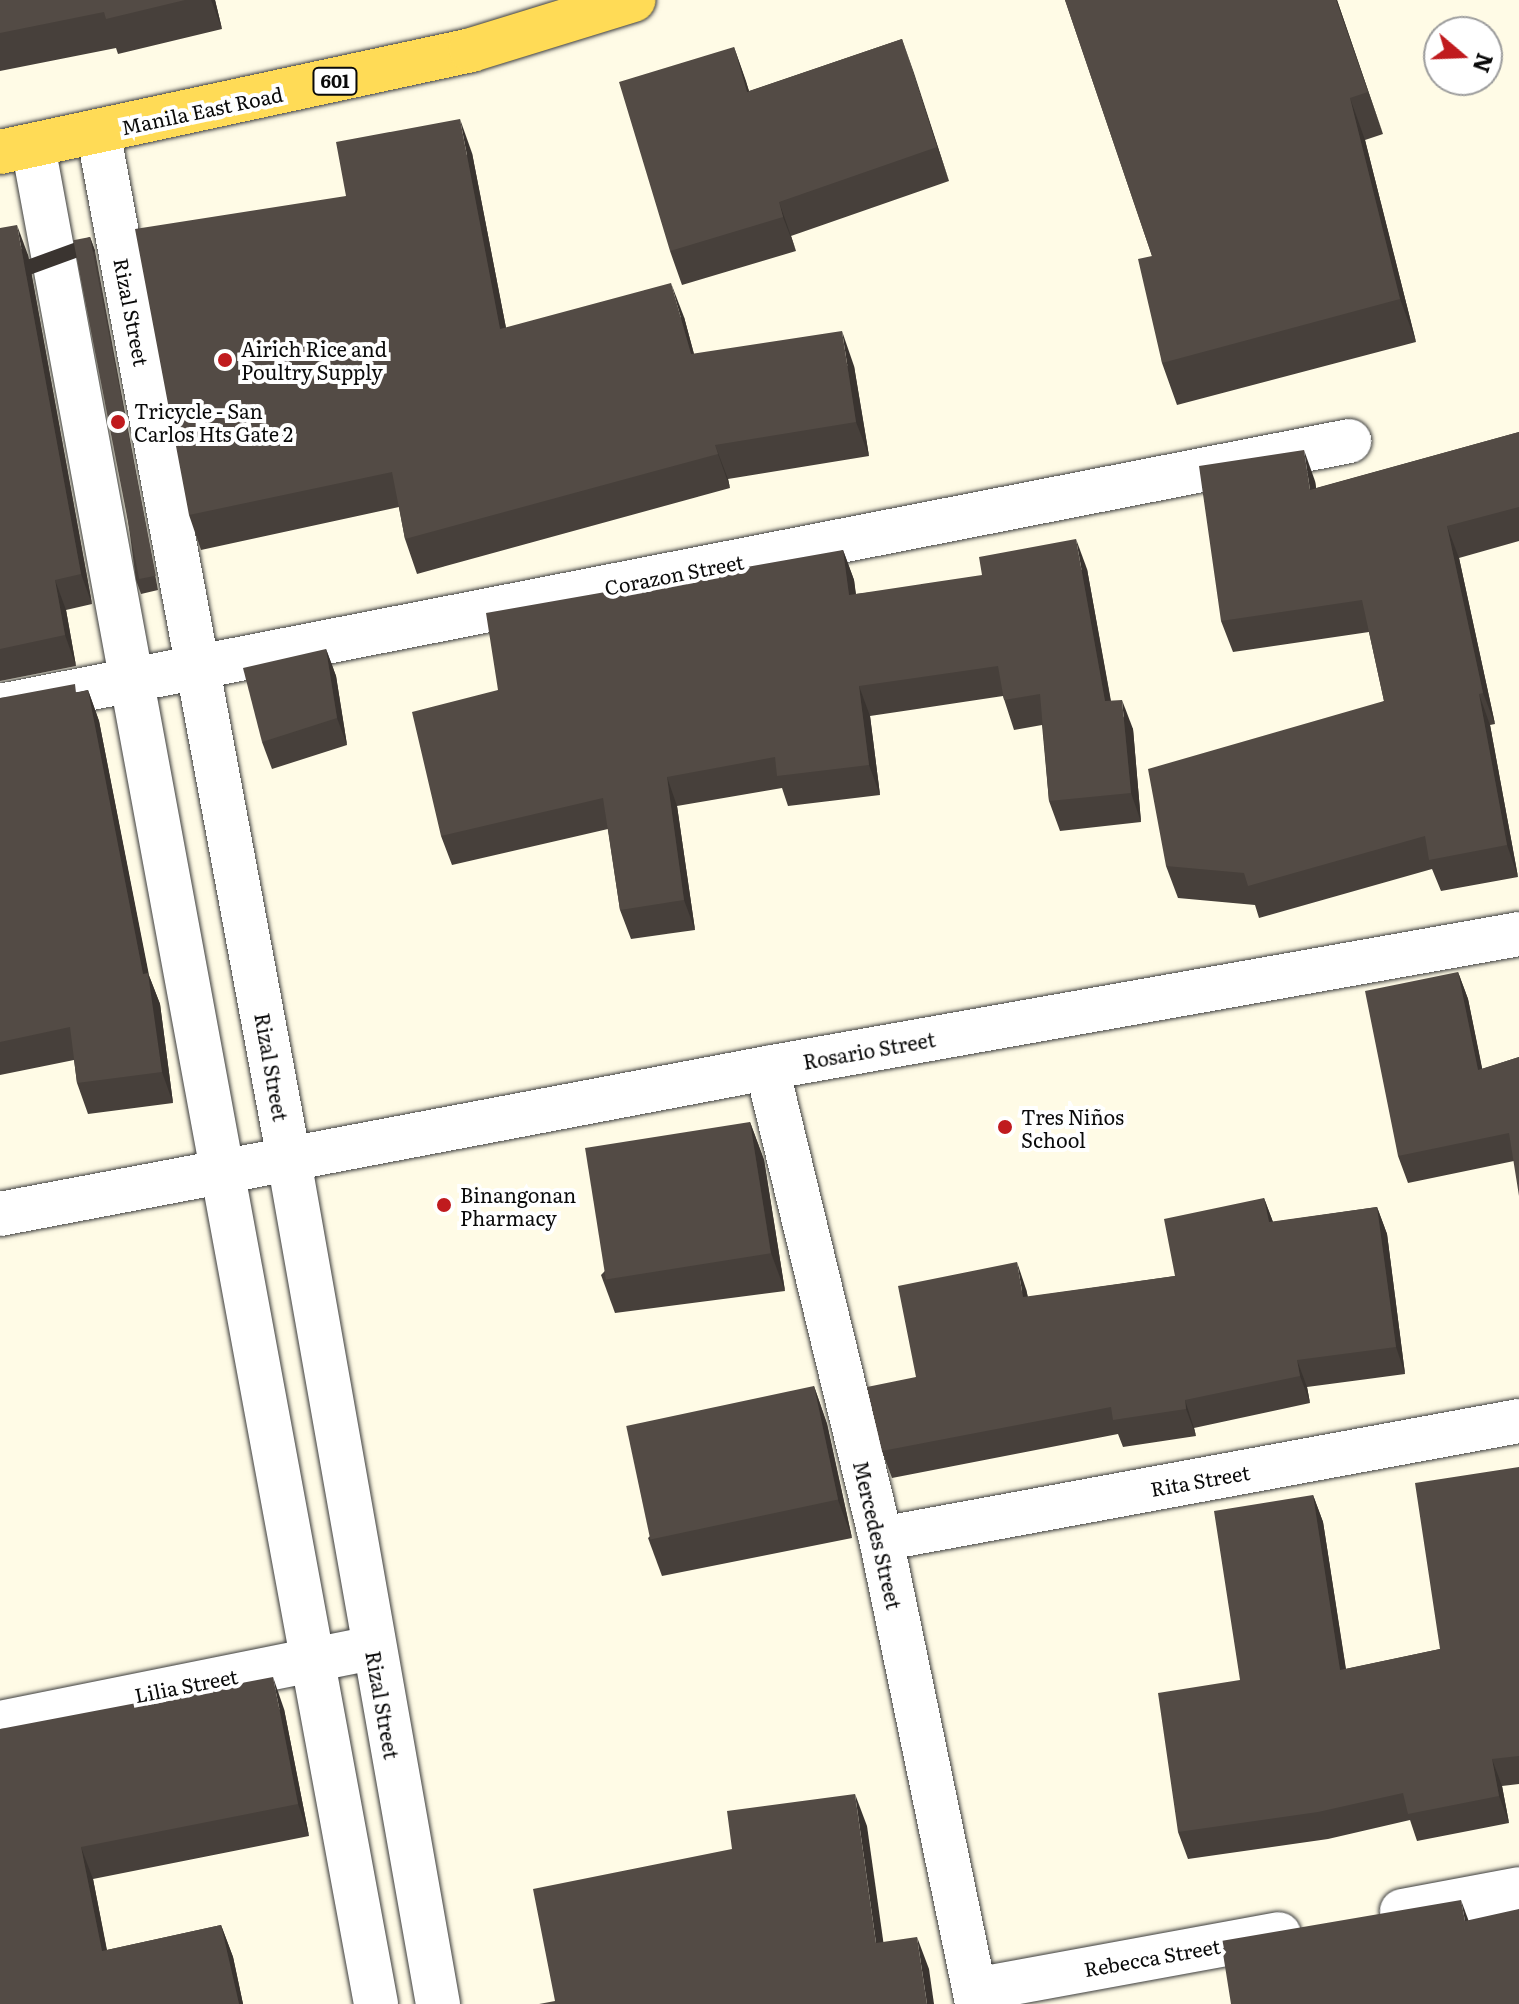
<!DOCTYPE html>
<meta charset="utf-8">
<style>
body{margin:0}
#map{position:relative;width:1519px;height:2004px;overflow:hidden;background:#fffbe6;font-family:Literata,serif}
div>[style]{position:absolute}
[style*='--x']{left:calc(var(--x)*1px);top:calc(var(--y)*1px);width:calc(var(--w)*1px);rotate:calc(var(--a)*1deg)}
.roads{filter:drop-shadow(0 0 2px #3d3d3d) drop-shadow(0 0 2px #3d3d3d)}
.minor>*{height:44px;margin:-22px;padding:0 22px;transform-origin:22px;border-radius:22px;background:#fff}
.tertiary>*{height:44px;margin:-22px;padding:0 22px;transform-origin:22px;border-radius:22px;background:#fff}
.primary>*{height:44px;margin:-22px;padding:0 22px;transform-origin:22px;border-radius:22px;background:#ffdb56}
.wall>*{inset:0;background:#47403b}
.shaded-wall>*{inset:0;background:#3a3430;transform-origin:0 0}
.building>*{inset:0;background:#534b45;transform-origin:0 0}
.dots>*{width:22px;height:22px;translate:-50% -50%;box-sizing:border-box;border:4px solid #fff;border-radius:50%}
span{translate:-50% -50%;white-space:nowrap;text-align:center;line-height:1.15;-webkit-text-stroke:8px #fff;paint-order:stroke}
.shield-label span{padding:2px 6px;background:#fff;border:2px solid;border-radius:6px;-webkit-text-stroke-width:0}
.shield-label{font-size:18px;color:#0a0a0a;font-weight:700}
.street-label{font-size:20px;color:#0a0a0a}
.poi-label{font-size:20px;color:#0a0a0a}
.left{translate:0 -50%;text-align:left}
.north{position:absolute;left:1423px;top:16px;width:80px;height:80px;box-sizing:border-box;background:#fff;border:2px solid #9d9d9d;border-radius:50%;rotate:109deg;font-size:22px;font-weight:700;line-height:32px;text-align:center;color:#0a0a0a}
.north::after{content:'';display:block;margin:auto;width:28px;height:36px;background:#c01b1e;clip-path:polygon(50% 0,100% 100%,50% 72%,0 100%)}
</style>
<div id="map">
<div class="roads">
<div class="minor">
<i style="--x:0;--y:706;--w:1375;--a:-11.11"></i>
<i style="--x:767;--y:1068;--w:485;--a:76.4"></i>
<i style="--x:881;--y:1539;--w:475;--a:78.3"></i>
<i style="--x:0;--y:1214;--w:781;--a:-10.78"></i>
<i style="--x:767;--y:1068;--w:764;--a:-10.1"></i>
<i style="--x:881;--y:1539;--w:649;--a:-10.48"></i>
<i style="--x:0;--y:1723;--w:379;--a:-11.4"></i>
<i style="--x:1402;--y:1911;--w:119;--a:-10.6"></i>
<i style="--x:975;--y:1990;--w:309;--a:-10.4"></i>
</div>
<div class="tertiary">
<i style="--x:98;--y:131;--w:1047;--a:79.48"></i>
<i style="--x:289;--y:1160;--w:857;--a:79.99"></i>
<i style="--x:33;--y:146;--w:1889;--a:79.54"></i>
</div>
<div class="primary">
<i style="--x:0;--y:152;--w:482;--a:-12.2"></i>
<i style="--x:471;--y:50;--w:170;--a:-17.1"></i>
</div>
</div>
<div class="wall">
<i style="clip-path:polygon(0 0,215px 0,222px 29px,118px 54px,116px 48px,0 71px)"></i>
<i style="clip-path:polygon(1065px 0,1337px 0,1383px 134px,1365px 140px,1416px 342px,1177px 405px,1162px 363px,1152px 256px)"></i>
<i style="clip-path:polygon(902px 39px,949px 181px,791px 236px,796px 251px,682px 285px,670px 251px,734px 47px,749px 91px)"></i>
<i style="clip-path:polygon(472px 153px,506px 328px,684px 317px,694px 354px,854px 366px,869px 456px,728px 479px,730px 488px,417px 574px,405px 539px,399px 507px,201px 550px,189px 515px,346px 196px)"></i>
<i style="clip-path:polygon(0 228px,28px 255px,92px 604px,66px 610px,76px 666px,0 681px)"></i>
<i style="clip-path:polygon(90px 237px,95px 251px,158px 590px,141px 594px,136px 580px)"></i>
<i style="clip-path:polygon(1519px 432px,1519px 541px,1459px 558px,1495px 724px,1490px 725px,1518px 877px,1441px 891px,1432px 869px,1259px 918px,1255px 905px,1178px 898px,1166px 866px,1384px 701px,1369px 632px,1233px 652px,1221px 621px,1315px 481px,1316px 488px)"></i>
<i style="clip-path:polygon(843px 550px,854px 580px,856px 594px,1087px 569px,1111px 701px,1133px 729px,1141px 822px,1060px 831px,1049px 801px,1042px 725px,1014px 730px,1003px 696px,870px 716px,880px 795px,788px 806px,782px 788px,677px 806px,695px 930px,631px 939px,620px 910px,608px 829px,452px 865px,441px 836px,498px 690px)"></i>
<i style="clip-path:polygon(326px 649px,336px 676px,347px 745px,272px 769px,262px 742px)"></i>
<i style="clip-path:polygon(88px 690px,99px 721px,148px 973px,160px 1004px,173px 1103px,88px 1114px,77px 1083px,74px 1060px,0 1075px,0 698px,78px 692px)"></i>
<i style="clip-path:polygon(1458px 972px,1468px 999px,1482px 1069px,1519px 1057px,1514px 1161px,1408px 1183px,1398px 1156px)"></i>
<i style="clip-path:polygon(750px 1122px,764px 1160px,785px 1291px,615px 1313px,601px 1275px)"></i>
<i style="clip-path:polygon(1264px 1198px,1273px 1222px,1377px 1207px,1387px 1234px,1405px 1374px,1307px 1387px,1310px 1403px,1194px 1428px,1196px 1436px,1123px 1447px,1118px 1434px,892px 1478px,882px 1451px,916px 1377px,1026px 1289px,1028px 1297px,1175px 1276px)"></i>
<i style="clip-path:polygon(814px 1386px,827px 1424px,852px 1538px,662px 1576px,648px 1538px)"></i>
<i style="clip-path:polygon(1519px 1467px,1519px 1784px,1502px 1786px,1509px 1823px,1417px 1841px,1410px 1820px,1328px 1839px,1188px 1859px,1178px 1832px,1240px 1680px,1313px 1495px,1323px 1522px,1346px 1669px,1440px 1649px)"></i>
<i style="clip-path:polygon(284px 1709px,309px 1836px,93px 1879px,107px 1950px,221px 1925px,233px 1957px,243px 2004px,0 2004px,0 1729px)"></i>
</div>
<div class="shaded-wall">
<i style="clip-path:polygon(211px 0,215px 0,222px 29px)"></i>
<i style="clip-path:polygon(1336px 0,1337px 0,1383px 134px,1368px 92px)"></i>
<i style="clip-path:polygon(902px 39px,914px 73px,949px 181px,937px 147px)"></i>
<i style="clip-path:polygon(734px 47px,746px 81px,759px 126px,747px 92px)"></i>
<i style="clip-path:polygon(1350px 98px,1365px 140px,1416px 342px,1400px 299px)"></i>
<i style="clip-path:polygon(460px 119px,472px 153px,513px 364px,500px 329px)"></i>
<i style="clip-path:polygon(779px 202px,791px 236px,796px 251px,783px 217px)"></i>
<i style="clip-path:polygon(17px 225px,28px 255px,92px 604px,81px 574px)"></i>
<i style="left:90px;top:237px;width:15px;height:345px;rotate:70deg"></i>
<i style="clip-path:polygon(671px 283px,684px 317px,703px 388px,691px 354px)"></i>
<i style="clip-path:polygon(842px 331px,854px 366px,869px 456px,856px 422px)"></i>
<i style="clip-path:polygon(715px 445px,728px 479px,730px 488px,718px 454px)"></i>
<i style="clip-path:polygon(1304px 450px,1315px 481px,1321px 521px,1310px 490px)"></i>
<i style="clip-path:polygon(1447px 526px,1459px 558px,1495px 724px,1483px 693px)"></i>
<i style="clip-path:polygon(1076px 539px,1087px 569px,1116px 731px,1105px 701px)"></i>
<i style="clip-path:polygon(843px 550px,854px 580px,859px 624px,849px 595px)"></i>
<i style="clip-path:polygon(55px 580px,66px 610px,76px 666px,65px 635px)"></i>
<i style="clip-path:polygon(326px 649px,336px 676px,347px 745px,337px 718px)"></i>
<i style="clip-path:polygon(859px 686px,870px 716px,880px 795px,869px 765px)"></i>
<i style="clip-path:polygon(88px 690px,99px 721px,149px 975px,148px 973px,160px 1004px,173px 1103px,162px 1072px)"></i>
<i style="clip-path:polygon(1479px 694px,1490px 725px,1518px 877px,1507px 845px)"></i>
<i style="clip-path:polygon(1122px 700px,1133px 729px,1141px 822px,1131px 793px)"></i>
<i style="clip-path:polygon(667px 777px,677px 806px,695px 930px,684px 900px)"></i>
<i style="clip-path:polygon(1458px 972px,1468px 999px,1488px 1097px,1478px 1070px)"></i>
<i style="clip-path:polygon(750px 1122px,764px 1160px,785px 1291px,771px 1253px)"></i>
<i style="clip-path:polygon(1264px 1198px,1274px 1225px,1269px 1222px)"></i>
<i style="clip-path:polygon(1377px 1207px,1387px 1234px,1405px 1374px,1396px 1347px)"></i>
<i style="clip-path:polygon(1017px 1262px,1026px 1289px,1033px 1324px,1023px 1297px)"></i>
<i style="clip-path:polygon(1297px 1360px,1307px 1387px,1310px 1403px,1300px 1376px)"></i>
<i style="clip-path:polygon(814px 1386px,827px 1424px,852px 1538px,838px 1500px)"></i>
<i style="clip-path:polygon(1185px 1400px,1194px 1428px,1196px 1436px,1186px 1409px)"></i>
<i style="clip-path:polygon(1313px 1495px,1323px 1522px,1350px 1697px,1340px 1670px)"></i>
<i style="clip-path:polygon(273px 1677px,284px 1709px,309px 1836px,298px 1804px)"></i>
<i style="clip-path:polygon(1492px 1759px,1502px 1786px,1509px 1823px,1499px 1796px)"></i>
<i style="clip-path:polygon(855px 1794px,867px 1826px,888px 1975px,876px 1943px)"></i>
<i style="clip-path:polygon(81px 1847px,93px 1879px,113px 1983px,102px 1951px)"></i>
<i style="clip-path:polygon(1461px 1900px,1472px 1930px,1465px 1921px)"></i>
<i style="clip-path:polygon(221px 1925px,233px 1957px,243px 2004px,239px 2004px)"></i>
<i style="clip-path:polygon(917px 1937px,929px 1969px,934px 2004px,927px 2004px)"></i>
</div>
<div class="building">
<i style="clip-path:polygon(0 0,185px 0,106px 19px,104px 12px,0 33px)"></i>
<i style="clip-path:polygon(1065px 0,1336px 0,1368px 92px,1350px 98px,1400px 299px,1162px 363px,1138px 259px,1152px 256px)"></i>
<i style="clip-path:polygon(902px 39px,937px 147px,779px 202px,783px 217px,670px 251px,619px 82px,734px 47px,747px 92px)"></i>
<i style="clip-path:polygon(460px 119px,500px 329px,671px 283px,691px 354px,842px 331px,856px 422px,715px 445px,718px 454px,405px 539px,392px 472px,189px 515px,135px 229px,346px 196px,336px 142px)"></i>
<i style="clip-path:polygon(17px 225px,81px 574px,55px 580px,65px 635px,0 649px,0 228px)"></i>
<i style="left:90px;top:237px;width:345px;height:17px;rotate:79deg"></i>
<i style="clip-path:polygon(1519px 432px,1519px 507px,1447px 526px,1483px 693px,1479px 694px,1507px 845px,1429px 860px,1425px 836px,1248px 886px,1244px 873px,1166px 866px,1148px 769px,1384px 701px,1362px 600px,1221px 621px,1199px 466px,1304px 450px,1310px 490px)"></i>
<i style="clip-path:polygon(1076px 539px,1105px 701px,1122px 700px,1131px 793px,1049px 801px,1040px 694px,1004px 700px,998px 666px,859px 686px,869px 765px,777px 776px,775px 757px,667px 777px,684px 900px,620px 910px,603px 798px,441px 836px,412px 712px,498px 690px,486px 613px,843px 550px,849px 595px,982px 575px,979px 557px)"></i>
<i style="clip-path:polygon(326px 649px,337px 718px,262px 742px,243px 668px)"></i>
<i style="clip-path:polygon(75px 684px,76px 693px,88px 690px,143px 974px,148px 973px,162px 1072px,77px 1083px,70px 1027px,0 1042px,0 698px)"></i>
<i style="clip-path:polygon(1458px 972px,1478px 1070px,1519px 1057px,1519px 1196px,1509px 1133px,1398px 1156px,1365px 991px)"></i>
<i style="left:750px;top:1122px;width:133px;height:167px;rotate:81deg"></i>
<i style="clip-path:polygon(1264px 1198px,1269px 1222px,1377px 1207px,1396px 1347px,1297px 1360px,1300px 1376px,1185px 1400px,1186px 1409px,1113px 1420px,1111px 1407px,882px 1451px,867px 1387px,916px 1377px,898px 1286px,1017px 1262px,1023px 1297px,1175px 1276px,1164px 1219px)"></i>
<i style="left:814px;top:1386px;width:116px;height:192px;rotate:78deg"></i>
<i style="clip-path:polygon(1519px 1467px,1519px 1756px,1492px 1759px,1499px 1796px,1408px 1814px,1403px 1793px,1318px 1812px,1178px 1832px,1158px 1693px,1240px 1680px,1214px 1511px,1313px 1495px,1340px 1670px,1440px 1649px,1415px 1483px)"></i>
<i style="clip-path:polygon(273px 1677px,298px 1804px,81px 1847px,102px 1951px,221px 1925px,239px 2004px,0 2004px,0 1729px)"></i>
<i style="clip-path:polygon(855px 1794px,876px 1943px,917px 1937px,927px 2004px,539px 2004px,555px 2001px,533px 1889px,732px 1849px,727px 1811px)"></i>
<i style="clip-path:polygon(1461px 1900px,1465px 1921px,1519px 1909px,1519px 2004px,1231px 2004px,1221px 1941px)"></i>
</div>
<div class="dots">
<i style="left:225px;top:360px;background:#c01b1e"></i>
<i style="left:118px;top:422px;background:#c01b1e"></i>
<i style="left:1005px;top:1127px;background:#c01b1e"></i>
<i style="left:444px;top:1205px;background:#c01b1e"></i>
</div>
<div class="shield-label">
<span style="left:335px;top:81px">601</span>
</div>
<div class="street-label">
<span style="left:202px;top:110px;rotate:-12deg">Manila East Road</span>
<span style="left:132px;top:312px;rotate:79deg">Rizal Street</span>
<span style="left:674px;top:574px;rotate:-11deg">Corazon Street</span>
<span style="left:869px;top:1050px;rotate:-10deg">Rosario Street</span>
<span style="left:272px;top:1067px;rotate:80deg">Rizal Street</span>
<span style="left:1200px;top:1480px;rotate:-10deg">Rita Street</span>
<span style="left:878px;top:1535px;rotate:77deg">Mercedes Street</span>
<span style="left:186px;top:1685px;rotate:-11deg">Lilia Street</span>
<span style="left:383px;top:1705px;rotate:80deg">Rizal Street</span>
<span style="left:1152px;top:1957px;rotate:-10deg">Rebecca Street</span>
</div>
<div class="poi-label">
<span class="left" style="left:241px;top:360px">Airich Rice and<br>Poultry Supply</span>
<span class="left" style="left:134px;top:422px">Tricycle - San<br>Carlos Hts Gate 2</span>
<span class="left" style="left:1021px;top:1128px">Tres Niños<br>School</span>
<span class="left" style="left:460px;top:1206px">Binangonan<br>Pharmacy</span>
</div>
<div class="north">N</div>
</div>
